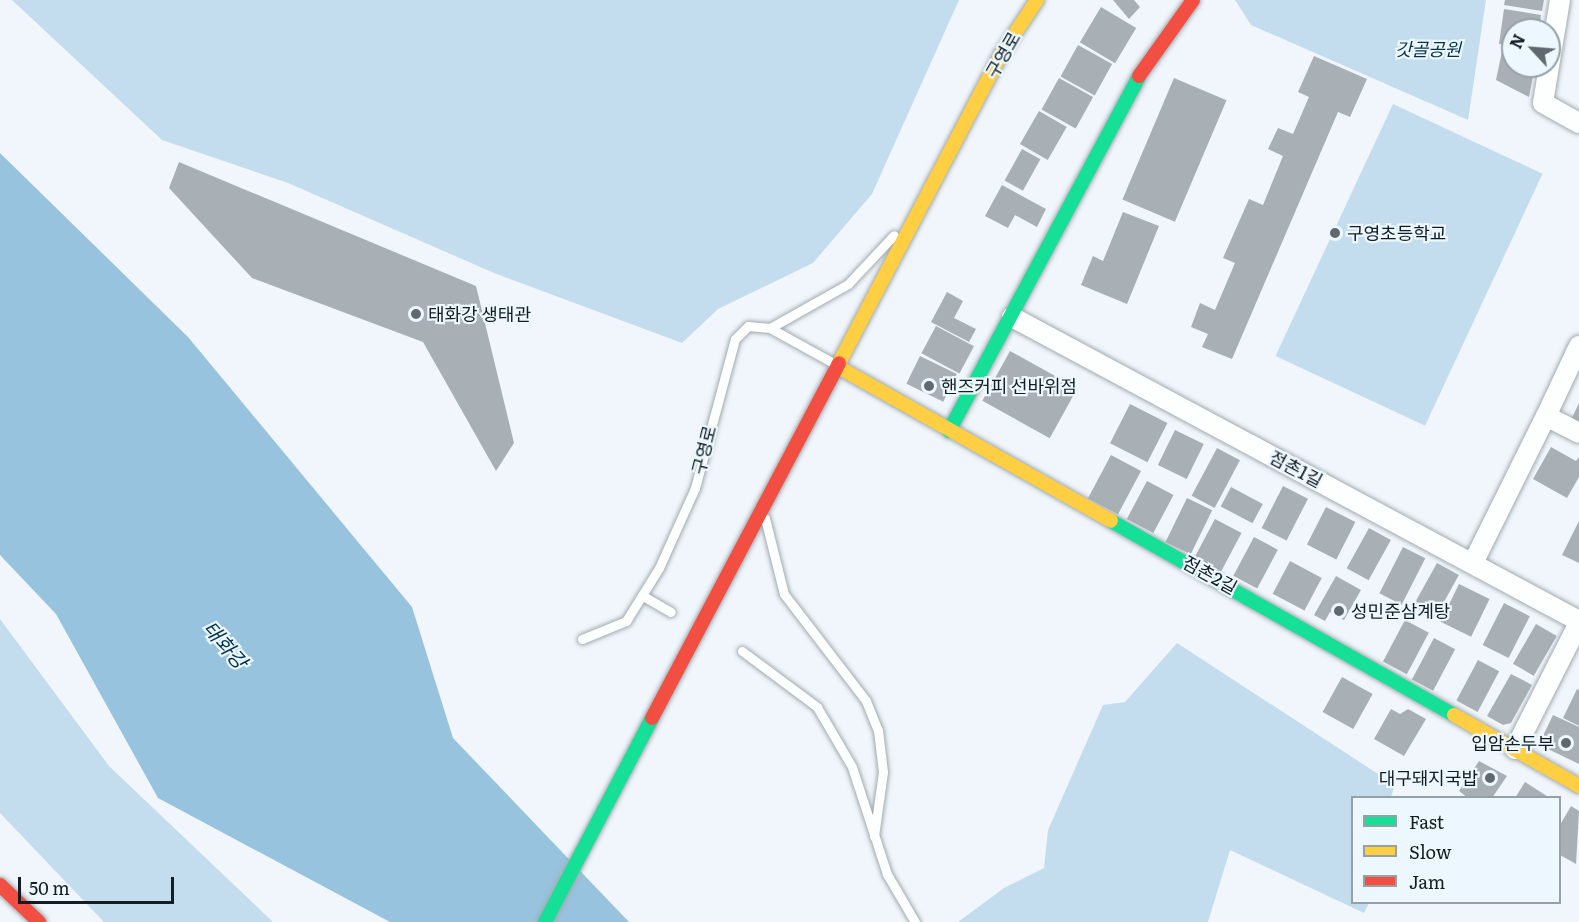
<!DOCTYPE html>
<meta charset="utf-8">
<style>
body{margin:0}
#map{position:relative;width:1579px;height:922px;overflow:hidden;background:#f0f6fb;font-family:Literata,"Noto Sans KR",serif}
div>[style]{position:absolute}
[style*='--x']{left:calc(var(--x)*1px);top:calc(var(--y)*1px);width:calc(var(--w)*1px);rotate:calc(var(--a)*1deg)}
.green>*{inset:0;background:#c4ddee;transform-origin:0 0}
.water>*{inset:0;background:#97c3df}
.building>*{inset:0;background:#a8b0b5;transform-origin:0 0}
.roads{filter:drop-shadow(0 0 2px #a2aaaf) drop-shadow(0 0 2px #a2aaaf)}
.lane>*{height:9px;margin:-4.5px;padding:0 4.5px;transform-origin:4.5px;border-radius:4.5px;background:#fdfefe}
.street>*{height:20px;margin:-10px;padding:0 10px;transform-origin:10px;border-radius:10px;background:#fdfefe}
.fast>*{height:14px;margin:-7px;padding:0 7px;transform-origin:7px;border-radius:7px;background:#16e098}
.slow>*{height:14px;margin:-7px;padding:0 7px;transform-origin:7px;border-radius:7px;background:#ffcf43}
.jam>*{height:14px;margin:-7px;padding:0 7px;transform-origin:7px;border-radius:7px;background:#f24e42}
.dots>*{width:16px;height:16px;translate:-50% -50%;box-sizing:border-box;border:3px solid #ecf7ff;border-radius:50%}
span{translate:-50% -50%;white-space:nowrap;text-align:center;line-height:1.15;-webkit-text-stroke:4.5px #ecf7ff;paint-order:stroke}
.park-label{font-size:18px;color:#00324c;font-style:italic}
.street-label{font-size:18px;color:#131d24}
.poi-label{font-size:18px;color:#131d24}
.left{translate:0 -50%;text-align:left}
.right{translate:-100% -50%;text-align:right}
.water-label{font-size:20px;color:#00334d;font-style:italic}
.legend{position:absolute;left:1351px;top:796px;width:210px;height:108px;box-sizing:border-box;background:#ecf7ff;border:2px solid #95a0a7;margin:0;padding:8px 10px;list-style:none;font-size:18px;color:#131d24}
.legend li{display:flex;align-items:center;gap:12px;height:30px}
.legend b{width:30px;border:2px solid #95a0a7}
.north{position:absolute;left:1501px;top:18px;width:60px;height:60px;box-sizing:border-box;background:#ecf7ff;border:2px solid #95a0a7;border-radius:50%;rotate:296deg;font-size:16px;font-weight:700;line-height:24px;text-align:center;color:#131d24}
.north::after{content:'';display:block;margin:auto;width:21px;height:27px;background:#60696f;clip-path:polygon(50% 0,100% 100%,50% 72%,0 100%)}
.scale{position:absolute;left:18px;top:877px;width:156px;height:27px;box-sizing:border-box;border:3px solid #131d24;border-top:0;padding-left:8px;font-size:18px;line-height:21px;white-space:nowrap;color:#131d24;-webkit-text-stroke:4px #ecf7ff;paint-order:stroke}
</style>
<div id="map">
<div class="green">
<i style="clip-path:polygon(12px 0,959px 0,872px 194px,813px 263px,718px 309px,682px 343px,494px 273px,288px 183px,162px 140px)"></i>
<i style="clip-path:polygon(1235px 0,1486px 0,1468px 120px,1251px 25px)"></i>
<i style="left:1393px;top:104px;width:165px;height:278px;rotate:25deg"></i>
<i style="clip-path:polygon(0 619px,109px 766px,273px 922px,104px 922px,0 813px)"></i>
<i style="clip-path:polygon(1177px 643px,1395px 785px,1391px 797px,1352px 798px,1352px 902px,1369px 903px,1364px 913px,1230px 850px,1208px 922px,958px 922px,1004px 888px,1044px 868px,1048px 830px,1103px 705px,1125px 702px)"></i>
</div>
<div class="water">
<i style="clip-path:polygon(0 153px,188px 337px,412px 607px,453px 738px,629px 922px,390px 922px,158px 798px,56px 614px,0 555px)"></i>
</div>
<div class="building">
<i style="clip-path:polygon(1113px 0,1134px 0,1140px 7px,1129px 19px)"></i>
<i style="clip-path:polygon(1505px 0,1544px 0,1542px 11px,1504px 5px)"></i>
<i style="left:1101px;top:7px;width:41px;height:41px;rotate:31deg"></i>
<i style="clip-path:polygon(1504px 9px,1541px 15px,1539px 30px,1513px 30px,1513px 46px,1499px 44px)"></i>
<i style="left:1078px;top:45px;width:39px;height:36px;rotate:29deg"></i>
<i style="clip-path:polygon(1502px 51px,1513px 53px,1513px 66px,1535px 66px,1529px 97px,1496px 80px)"></i>
<i style="clip-path:polygon(1314px 56px,1367px 79px,1350px 117px,1338px 112px,1232px 359px,1202px 347px,1208px 334px,1191px 327px,1200px 303px,1215px 310px,1235px 263px,1223px 258px,1249px 199px,1263px 205px,1283px 156px,1268px 149px,1278px 128px,1293px 134px,1309px 97px,1298px 92px)"></i>
<i style="left:1059px;top:78px;width:39px;height:36px;rotate:29deg"></i>
<i style="left:1174px;top:78px;width:57px;height:132px;rotate:23deg"></i>
<i style="left:1039px;top:111px;width:32px;height:38px;rotate:30deg"></i>
<i style="left:1022px;top:149px;width:21px;height:36px;rotate:29deg"></i>
<i style="clip-path:polygon(179px 162px,476px 286px,514px 443px,496px 471px,423px 342px,252px 278px,169px 188px)"></i>
<i style="clip-path:polygon(1002px 185px,1046px 209px,1037px 227px,1015px 215px,1008px 228px,985px 216px)"></i>
<i style="clip-path:polygon(1123px 212px,1159px 226px,1127px 304px,1081px 285px,1093px 256px,1103px 261px)"></i>
<i style="clip-path:polygon(947px 292px,963px 301px,954px 318px,976px 329px,969px 342px,931px 322px)"></i>
<i style="left:936px;top:326px;width:43px;height:31px;rotate:28deg"></i>
<i style="left:1010px;top:351px;width:77px;height:57px;rotate:29deg"></i>
<i style="left:920px;top:356px;width:41px;height:31px;rotate:26deg"></i>
<i style="clip-path:polygon(1579px 403px,1579px 422px,1572px 418px)"></i>
<i style="left:1130px;top:404px;width:42px;height:44px;rotate:27deg"></i>
<i style="left:1175px;top:430px;width:32px;height:39px;rotate:26deg"></i>
<i style="clip-path:polygon(1551px 447px,1576px 461px,1579px 457px,1579px 477px,1567px 498px,1533px 479px)"></i>
<i style="left:1217px;top:448px;width:26px;height:54px;rotate:28deg"></i>
<i style="left:1111px;top:455px;width:34px;height:49px;rotate:28deg"></i>
<i style="left:1147px;top:481px;width:30px;height:43px;rotate:28deg"></i>
<i style="left:1283px;top:486px;width:28px;height:47px;rotate:27deg"></i>
<i style="left:1231px;top:487px;width:36px;height:22px;rotate:28deg"></i>
<i style="left:1187px;top:498px;width:28px;height:49px;rotate:26deg"></i>
<i style="left:1326px;top:507px;width:33px;height:42px;rotate:27deg"></i>
<i style="left:1215px;top:519px;width:30px;height:44px;rotate:28deg"></i>
<i style="clip-path:polygon(1579px 521px,1579px 563px,1562px 555px)"></i>
<i style="left:1369px;top:528px;width:25px;height:46px;rotate:29deg"></i>
<i style="left:1254px;top:537px;width:27px;height:44px;rotate:28deg"></i>
<i style="left:1403px;top:547px;width:25px;height:52px;rotate:27deg"></i>
<i style="left:1290px;top:561px;width:36px;height:37px;rotate:28deg"></i>
<i style="left:1437px;top:563px;width:25px;height:49px;rotate:29deg"></i>
<i style="clip-path:polygon(1336px 576px,1361px 590px,1344px 620px,1330px 612px,1325px 621px,1314px 615px)"></i>
<i style="left:1459px;top:584px;width:34px;height:42px;rotate:26deg"></i>
<i style="left:1504px;top:603px;width:29px;height:47px;rotate:27deg"></i>
<i style="left:1405px;top:620px;width:27px;height:47px;rotate:28deg"></i>
<i style="left:1536px;top:624px;width:24px;height:46px;rotate:30deg"></i>
<i style="left:1434px;top:638px;width:24px;height:47px;rotate:28deg"></i>
<i style="left:1478px;top:660px;width:24px;height:46px;rotate:28deg"></i>
<i style="clip-path:polygon(1511px 674px,1532px 685px,1511px 723px,1503px 725px,1487px 716px)"></i>
<i style="left:1342px;top:677px;width:35px;height:40px;rotate:29deg"></i>
<i style="clip-path:polygon(1577px 689px,1579px 690px,1579px 726px,1563px 718px)"></i>
<i style="clip-path:polygon(1391px 709px,1400px 714px,1408px 709px,1426px 719px,1404px 756px,1374px 739px)"></i>
<i style="clip-path:polygon(1553px 715px,1579px 727px,1579px 764px,1550px 750px,1543px 736px)"></i>
<i style="clip-path:polygon(1479px 761px,1507px 776px,1492px 798px,1468px 798px,1459px 791px)"></i>
<i style="clip-path:polygon(1525px 782px,1550px 798px,1515px 798px)"></i>
<i style="clip-path:polygon(1571px 806px,1579px 811px,1576px 864px,1560px 855px,1560px 825px)"></i>
</div>
<div class="roads">
<div class="lane">
<i style="--x:770;--y:328;--w:90;--a:-29.4"></i>
<i style="--x:848;--y:284;--w:67;--a:-46.8"></i>
<i style="--x:765;--y:518;--w:78;--a:76"></i>
<i style="--x:784;--y:594;--w:135;--a:52.5"></i>
<i style="--x:866;--y:701;--w:31;--a:68"></i>
<i style="--x:878;--y:730;--w:42;--a:83.2"></i>
<i style="--x:883;--y:772;--w:65;--a:98"></i>
<i style="--x:643;--y:596;--w:32;--a:30"></i>
<i style="--x:582;--y:639;--w:48;--a:-22.2"></i>
<i style="--x:626;--y:621;--w:62;--a:-58.1"></i>
<i style="--x:659;--y:568;--w:88;--a:-65.8"></i>
<i style="--x:695;--y:488;--w:154;--a:-75"></i>
<i style="--x:735;--y:339;--w:18;--a:-45"></i>
<i style="--x:748;--y:326;--w:22;--a:5"></i>
<i style="--x:770;--y:328;--w:77;--a:28.9"></i>
<i style="--x:742;--y:651;--w:94;--a:36.7"></i>
<i style="--x:817;--y:707;--w:69;--a:59.7"></i>
<i style="--x:852;--y:767;--w:113;--a:71.9"></i>
<i style="--x:887;--y:874;--w:56;--a:59.7"></i>
</div>
<div class="street">
<i style="--x:1560;--y:0;--w:104;--a:99.4"></i>
<i style="--x:1543;--y:103;--w:41;--a:29.1"></i>
<i style="--x:1012;--y:317;--w:643;--a:28.2"></i>
<i style="--x:1579;--y:346;--w:77;--a:115.2"></i>
<i style="--x:1546;--y:416;--w:37;--a:27"></i>
<i style="--x:1473;--y:563;--w:164;--a:-63.6"></i>
<i style="--x:1515;--y:749;--w:141;--a:-63.1"></i>
</div>
<div class="fast">
<i style="--x:949;--y:431;--w:403;--a:-61.8"></i>
<i style="--x:1111;--y:521;--w:394;--a:29.5"></i>
<i style="--x:545;--y:922;--w:230;--a:-62.3"></i>
</div>
<div class="slow">
<i style="--x:839;--y:363;--w:350;--a:-62.3"></i>
<i style="--x:1002;--y:53;--w:64;--a:-56.6"></i>
<i style="--x:840;--y:368;--w:311;--a:29.4"></i>
<i style="--x:1454;--y:715;--w:144;--a:29.6"></i>
</div>
<div class="jam">
<i style="--x:1139;--y:76;--w:93;--a:-54.6"></i>
<i style="--x:652;--y:718;--w:401;--a:-62.2"></i>
<i style="--x:0;--y:885;--w:54;--a:43.5"></i>
</div>
</div>
<div class="dots">
<i style="left:1335px;top:233px;background:#60696f"></i>
<i style="left:416px;top:314px;background:#60696f"></i>
<i style="left:929px;top:386px;background:#60696f"></i>
<i style="left:1339px;top:611px;background:#60696f"></i>
<i style="left:1566px;top:743px;background:#60696f"></i>
<i style="left:1490px;top:778px;background:#60696f"></i>
</div>
<div class="park-label">
<span style="left:1428px;top:49px">갓골공원</span>
</div>
<div class="street-label">
<span style="left:1003px;top:55px;rotate:-60deg">구영로</span>
<span style="left:704px;top:450px;rotate:-76deg">구영로</span>
<span style="left:1296px;top:469px;rotate:28deg">점촌1길</span>
<span style="left:1210px;top:575px;rotate:29deg">점촌2길</span>
</div>
<div class="poi-label">
<span class="left" style="left:1347px;top:233px">구영초등학교</span>
<span class="left" style="left:428px;top:314px">태화강 생태관</span>
<span class="left" style="left:941px;top:386px">핸즈커피 선바위점</span>
<span class="left" style="left:1351px;top:611px">성민준삼계탕</span>
<span class="right" style="left:1554px;top:743px">입암손두부</span>
<span class="right" style="left:1478px;top:778px">대구돼지국밥</span>
</div>
<div class="water-label">
<span style="left:226px;top:644px;rotate:49deg">태화강</span>
</div>
<ul class="legend">
<li><b style="height:8px;background:#16e098"></b>Fast</li>
<li><b style="height:8px;background:#ffcf43"></b>Slow</li>
<li><b style="height:8px;background:#f24e42"></b>Jam</li>
</ul>
<div class="north">N</div>
<div class="scale">50 m</div>
</div>
